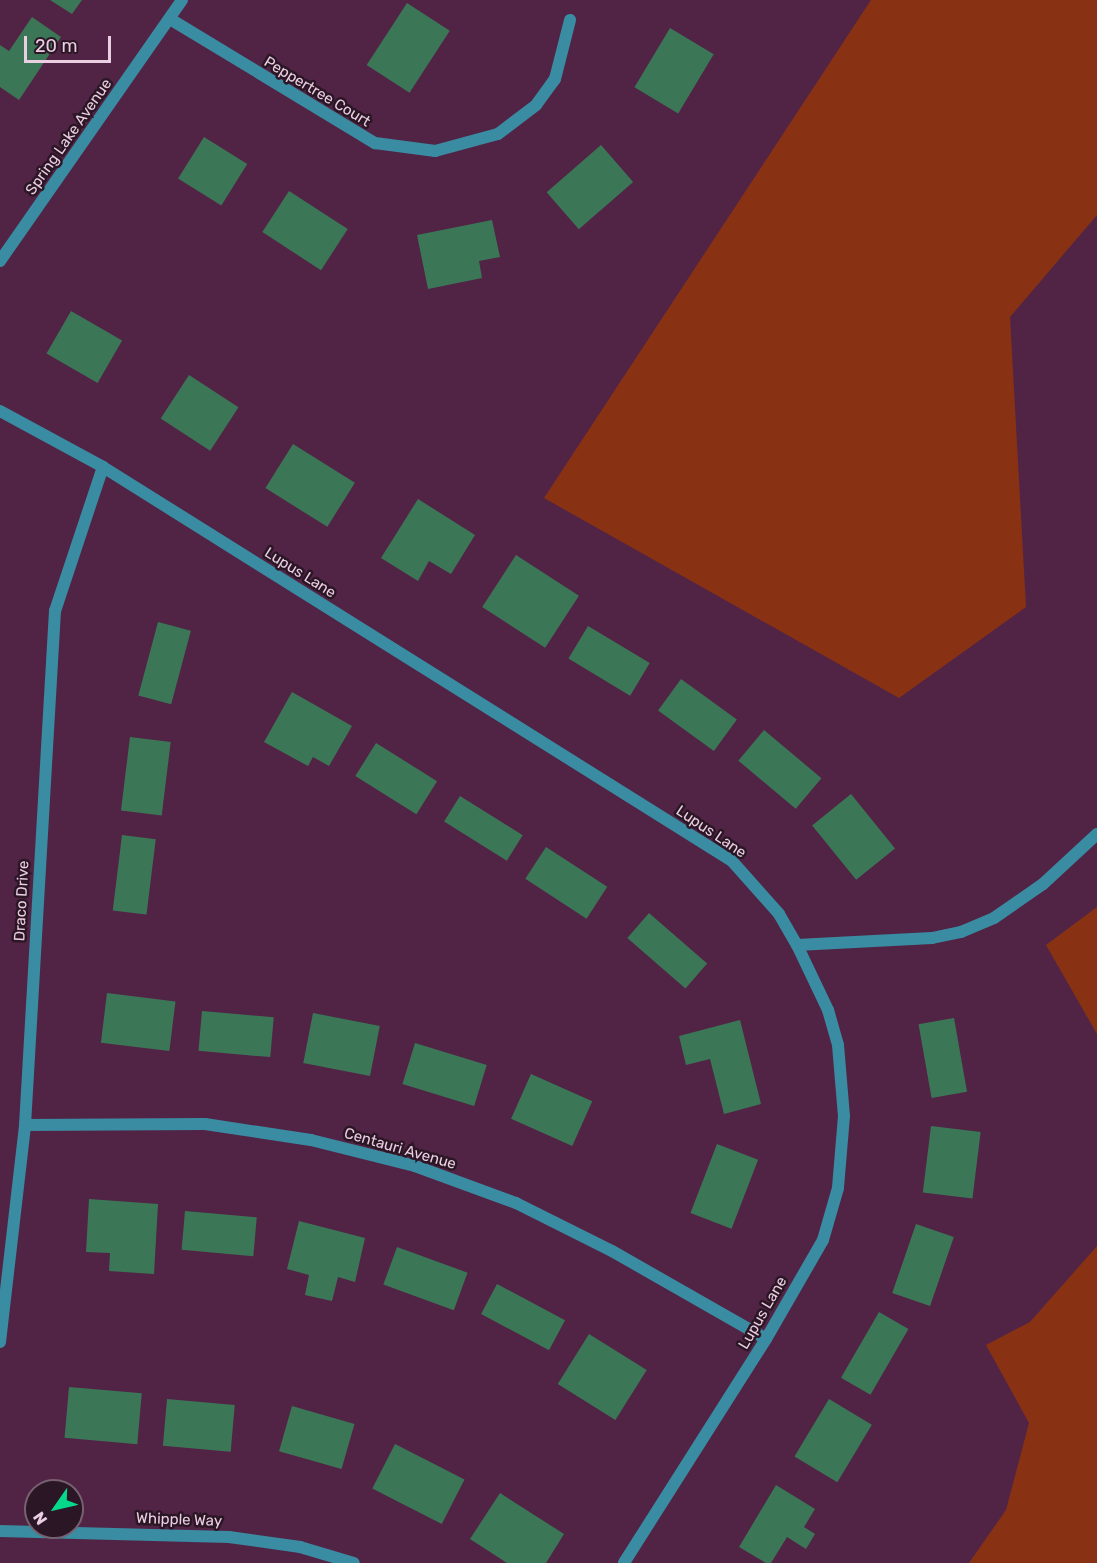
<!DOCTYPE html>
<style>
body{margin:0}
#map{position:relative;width:1097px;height:1563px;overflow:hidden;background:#512445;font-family:Rubik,sans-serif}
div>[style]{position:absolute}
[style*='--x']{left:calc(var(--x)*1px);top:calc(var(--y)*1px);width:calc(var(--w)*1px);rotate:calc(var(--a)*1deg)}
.green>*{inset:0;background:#893213}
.building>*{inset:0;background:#3b7757;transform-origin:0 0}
.minor>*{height:12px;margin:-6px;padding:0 6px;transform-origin:6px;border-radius:6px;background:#3a8ca2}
span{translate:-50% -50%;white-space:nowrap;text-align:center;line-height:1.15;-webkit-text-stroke:5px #2b1625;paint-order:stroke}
.street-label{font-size:15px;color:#eacee1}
.north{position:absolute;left:24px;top:1479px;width:60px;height:60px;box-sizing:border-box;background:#2b1625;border:2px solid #776070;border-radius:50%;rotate:236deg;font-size:16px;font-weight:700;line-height:24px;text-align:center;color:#eacee1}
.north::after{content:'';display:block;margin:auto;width:21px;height:27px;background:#06d98b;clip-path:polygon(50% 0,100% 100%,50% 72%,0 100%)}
.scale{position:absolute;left:24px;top:36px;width:87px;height:27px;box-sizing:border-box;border:3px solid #eacee1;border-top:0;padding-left:8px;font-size:18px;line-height:21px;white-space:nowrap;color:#eacee1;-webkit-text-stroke:4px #2b1625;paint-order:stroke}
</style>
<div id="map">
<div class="green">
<i style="clip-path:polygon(871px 0,1097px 0,1097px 215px,1010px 317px,1026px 607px,899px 698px,544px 498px)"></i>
<i style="clip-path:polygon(1097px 907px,1097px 1034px,1046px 945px)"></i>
<i style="clip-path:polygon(1097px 1246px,1097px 1563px,969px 1563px,1006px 1510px,1029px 1423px,986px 1345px,1030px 1322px)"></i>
</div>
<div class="building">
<i style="clip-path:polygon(50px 0,82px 0,72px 14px)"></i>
<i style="left:407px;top:3px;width:51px;height:74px;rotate:33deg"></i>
<i style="clip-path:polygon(32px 17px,61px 37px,19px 100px,0 87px,0 45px,9px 51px)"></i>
<i style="left:670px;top:28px;width:51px;height:69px;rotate:31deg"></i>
<i style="left:204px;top:137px;width:51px;height:49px;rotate:32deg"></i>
<i style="left:601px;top:145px;width:49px;height:72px;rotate:49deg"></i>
<i style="left:289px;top:191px;width:70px;height:49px;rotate:33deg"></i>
<i style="clip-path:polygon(492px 220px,500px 257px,479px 261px,482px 278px,428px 289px,417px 235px)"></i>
<i style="left:71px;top:311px;width:59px;height:49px;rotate:30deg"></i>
<i style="left:189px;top:375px;width:59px;height:52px;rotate:33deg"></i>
<i style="left:293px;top:444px;width:73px;height:52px;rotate:32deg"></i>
<i style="clip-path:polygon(418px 499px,475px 535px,451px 574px,429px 561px,418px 581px,381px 558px)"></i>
<i style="left:516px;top:555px;width:75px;height:62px;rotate:33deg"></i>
<i style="left:158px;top:622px;width:34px;height:76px;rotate:15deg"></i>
<i style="left:588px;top:626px;width:72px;height:38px;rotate:31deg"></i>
<i style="left:681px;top:679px;width:69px;height:39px;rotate:36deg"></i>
<i style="clip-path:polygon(292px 692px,352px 726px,329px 766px,313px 757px,308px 766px,264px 742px)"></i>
<i style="left:764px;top:730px;width:75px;height:40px;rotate:40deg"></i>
<i style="left:130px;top:737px;width:41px;height:74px;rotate:7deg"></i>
<i style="left:376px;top:743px;width:72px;height:39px;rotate:32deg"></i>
<i style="left:851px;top:794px;width:70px;height:50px;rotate:51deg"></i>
<i style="left:460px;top:796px;width:74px;height:30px;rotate:32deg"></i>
<i style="left:122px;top:835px;width:34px;height:76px;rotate:7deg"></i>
<i style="left:546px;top:847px;width:73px;height:38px;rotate:33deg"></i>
<i style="left:649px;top:913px;width:77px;height:33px;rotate:41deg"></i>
<i style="left:107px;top:993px;width:69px;height:50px;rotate:7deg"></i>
<i style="left:202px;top:1011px;width:72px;height:40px;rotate:5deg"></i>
<i style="left:313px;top:1013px;width:68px;height:51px;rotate:11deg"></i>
<i style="left:954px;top:1018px;width:75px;height:36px;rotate:80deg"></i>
<i style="clip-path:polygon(740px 1020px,761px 1104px,724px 1114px,710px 1059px,686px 1065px,679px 1036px)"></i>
<i style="left:415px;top:1043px;width:75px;height:43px;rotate:17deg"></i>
<i style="left:531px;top:1074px;width:67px;height:49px;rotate:24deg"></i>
<i style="left:931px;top:1126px;width:50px;height:67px;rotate:7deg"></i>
<i style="left:717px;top:1144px;width:44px;height:74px;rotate:21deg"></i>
<i style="clip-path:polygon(89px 1199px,158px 1204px,154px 1274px,109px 1271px,110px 1253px,86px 1252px)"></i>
<i style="left:185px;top:1211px;width:72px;height:39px;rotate:5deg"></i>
<i style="clip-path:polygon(299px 1221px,365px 1238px,355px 1282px,338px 1277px,332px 1301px,305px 1295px,309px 1275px,287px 1269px)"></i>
<i style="left:916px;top:1224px;width:40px;height:73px;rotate:19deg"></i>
<i style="left:397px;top:1247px;width:75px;height:40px;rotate:20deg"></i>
<i style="left:497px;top:1284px;width:77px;height:34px;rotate:28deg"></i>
<i style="left:879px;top:1312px;width:34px;height:76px;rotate:30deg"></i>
<i style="left:589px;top:1334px;width:68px;height:59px;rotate:32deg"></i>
<i style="left:69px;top:1387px;width:73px;height:51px;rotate:5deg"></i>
<i style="left:167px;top:1399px;width:68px;height:47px;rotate:5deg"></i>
<i style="left:829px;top:1399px;width:50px;height:67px;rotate:31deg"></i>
<i style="left:292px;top:1406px;width:65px;height:47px;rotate:16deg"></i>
<i style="left:395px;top:1444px;width:78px;height:50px;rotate:27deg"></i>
<i style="clip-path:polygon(776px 1485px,815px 1509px,804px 1527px,815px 1534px,806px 1549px,787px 1537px,771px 1563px,766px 1563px,739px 1547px)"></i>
<i style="clip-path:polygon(500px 1493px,564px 1534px,546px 1563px,507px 1563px,470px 1539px)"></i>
</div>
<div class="minor">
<i style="--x:170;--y:19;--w:240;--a:31.2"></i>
<i style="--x:375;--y:143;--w:61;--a:7.6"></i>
<i style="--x:435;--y:151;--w:65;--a:-15.1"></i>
<i style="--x:498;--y:134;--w:48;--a:-37.3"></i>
<i style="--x:536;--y:105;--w:32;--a:-54"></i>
<i style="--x:555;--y:79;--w:61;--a:-75.7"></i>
<i style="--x:0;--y:261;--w:318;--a:-55.1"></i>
<i style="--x:0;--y:411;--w:117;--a:28.5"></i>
<i style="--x:103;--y:467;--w:742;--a:32.06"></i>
<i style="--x:732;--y:861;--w:71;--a:48.4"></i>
<i style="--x:779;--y:914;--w:36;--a:60"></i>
<i style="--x:797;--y:945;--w:72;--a:64.5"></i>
<i style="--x:828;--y:1010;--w:36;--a:74"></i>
<i style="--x:838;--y:1045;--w:71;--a:85.2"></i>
<i style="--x:844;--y:1116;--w:72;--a:94.8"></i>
<i style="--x:838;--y:1188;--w:54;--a:106.1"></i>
<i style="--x:823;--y:1240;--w:114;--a:119.9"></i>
<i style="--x:766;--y:1339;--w:265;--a:122.4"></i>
<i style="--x:797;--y:945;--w:135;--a:-3"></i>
<i style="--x:932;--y:938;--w:30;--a:-12"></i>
<i style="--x:961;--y:932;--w:36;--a:-23"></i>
<i style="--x:994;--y:918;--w:60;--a:-34.8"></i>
<i style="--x:1043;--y:884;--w:74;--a:-42.8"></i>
<i style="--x:25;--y:1125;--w:180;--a:-0.3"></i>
<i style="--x:205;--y:1124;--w:107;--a:8.6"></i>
<i style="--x:311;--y:1140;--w:107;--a:14"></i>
<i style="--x:415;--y:1166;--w:108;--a:20.1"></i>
<i style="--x:516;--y:1203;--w:107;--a:26.6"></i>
<i style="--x:612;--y:1251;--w:177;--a:29.7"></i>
<i style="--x:0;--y:1342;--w:218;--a:-83.4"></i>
<i style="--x:25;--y:1125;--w:515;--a:-86.66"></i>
<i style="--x:55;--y:611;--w:152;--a:-71.6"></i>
<i style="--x:0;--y:1531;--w:229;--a:1.5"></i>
<i style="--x:229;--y:1537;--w:72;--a:8"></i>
<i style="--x:300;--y:1547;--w:56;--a:16.5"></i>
</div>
<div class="street-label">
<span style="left:317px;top:92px;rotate:31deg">Peppertree Court</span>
<span style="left:69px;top:137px;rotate:-55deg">Spring Lake Avenue</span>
<span style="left:300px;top:573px;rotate:32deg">Lupus Lane</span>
<span style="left:711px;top:832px;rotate:34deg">Lupus Lane</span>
<span style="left:22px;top:901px;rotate:-87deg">Draco Drive</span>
<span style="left:400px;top:1149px;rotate:16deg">Centauri Avenue</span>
<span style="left:763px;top:1313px;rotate:-60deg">Lupus Lane</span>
<span style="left:179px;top:1520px;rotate:2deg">Whipple Way</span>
</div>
<div class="north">N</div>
<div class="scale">20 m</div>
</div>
